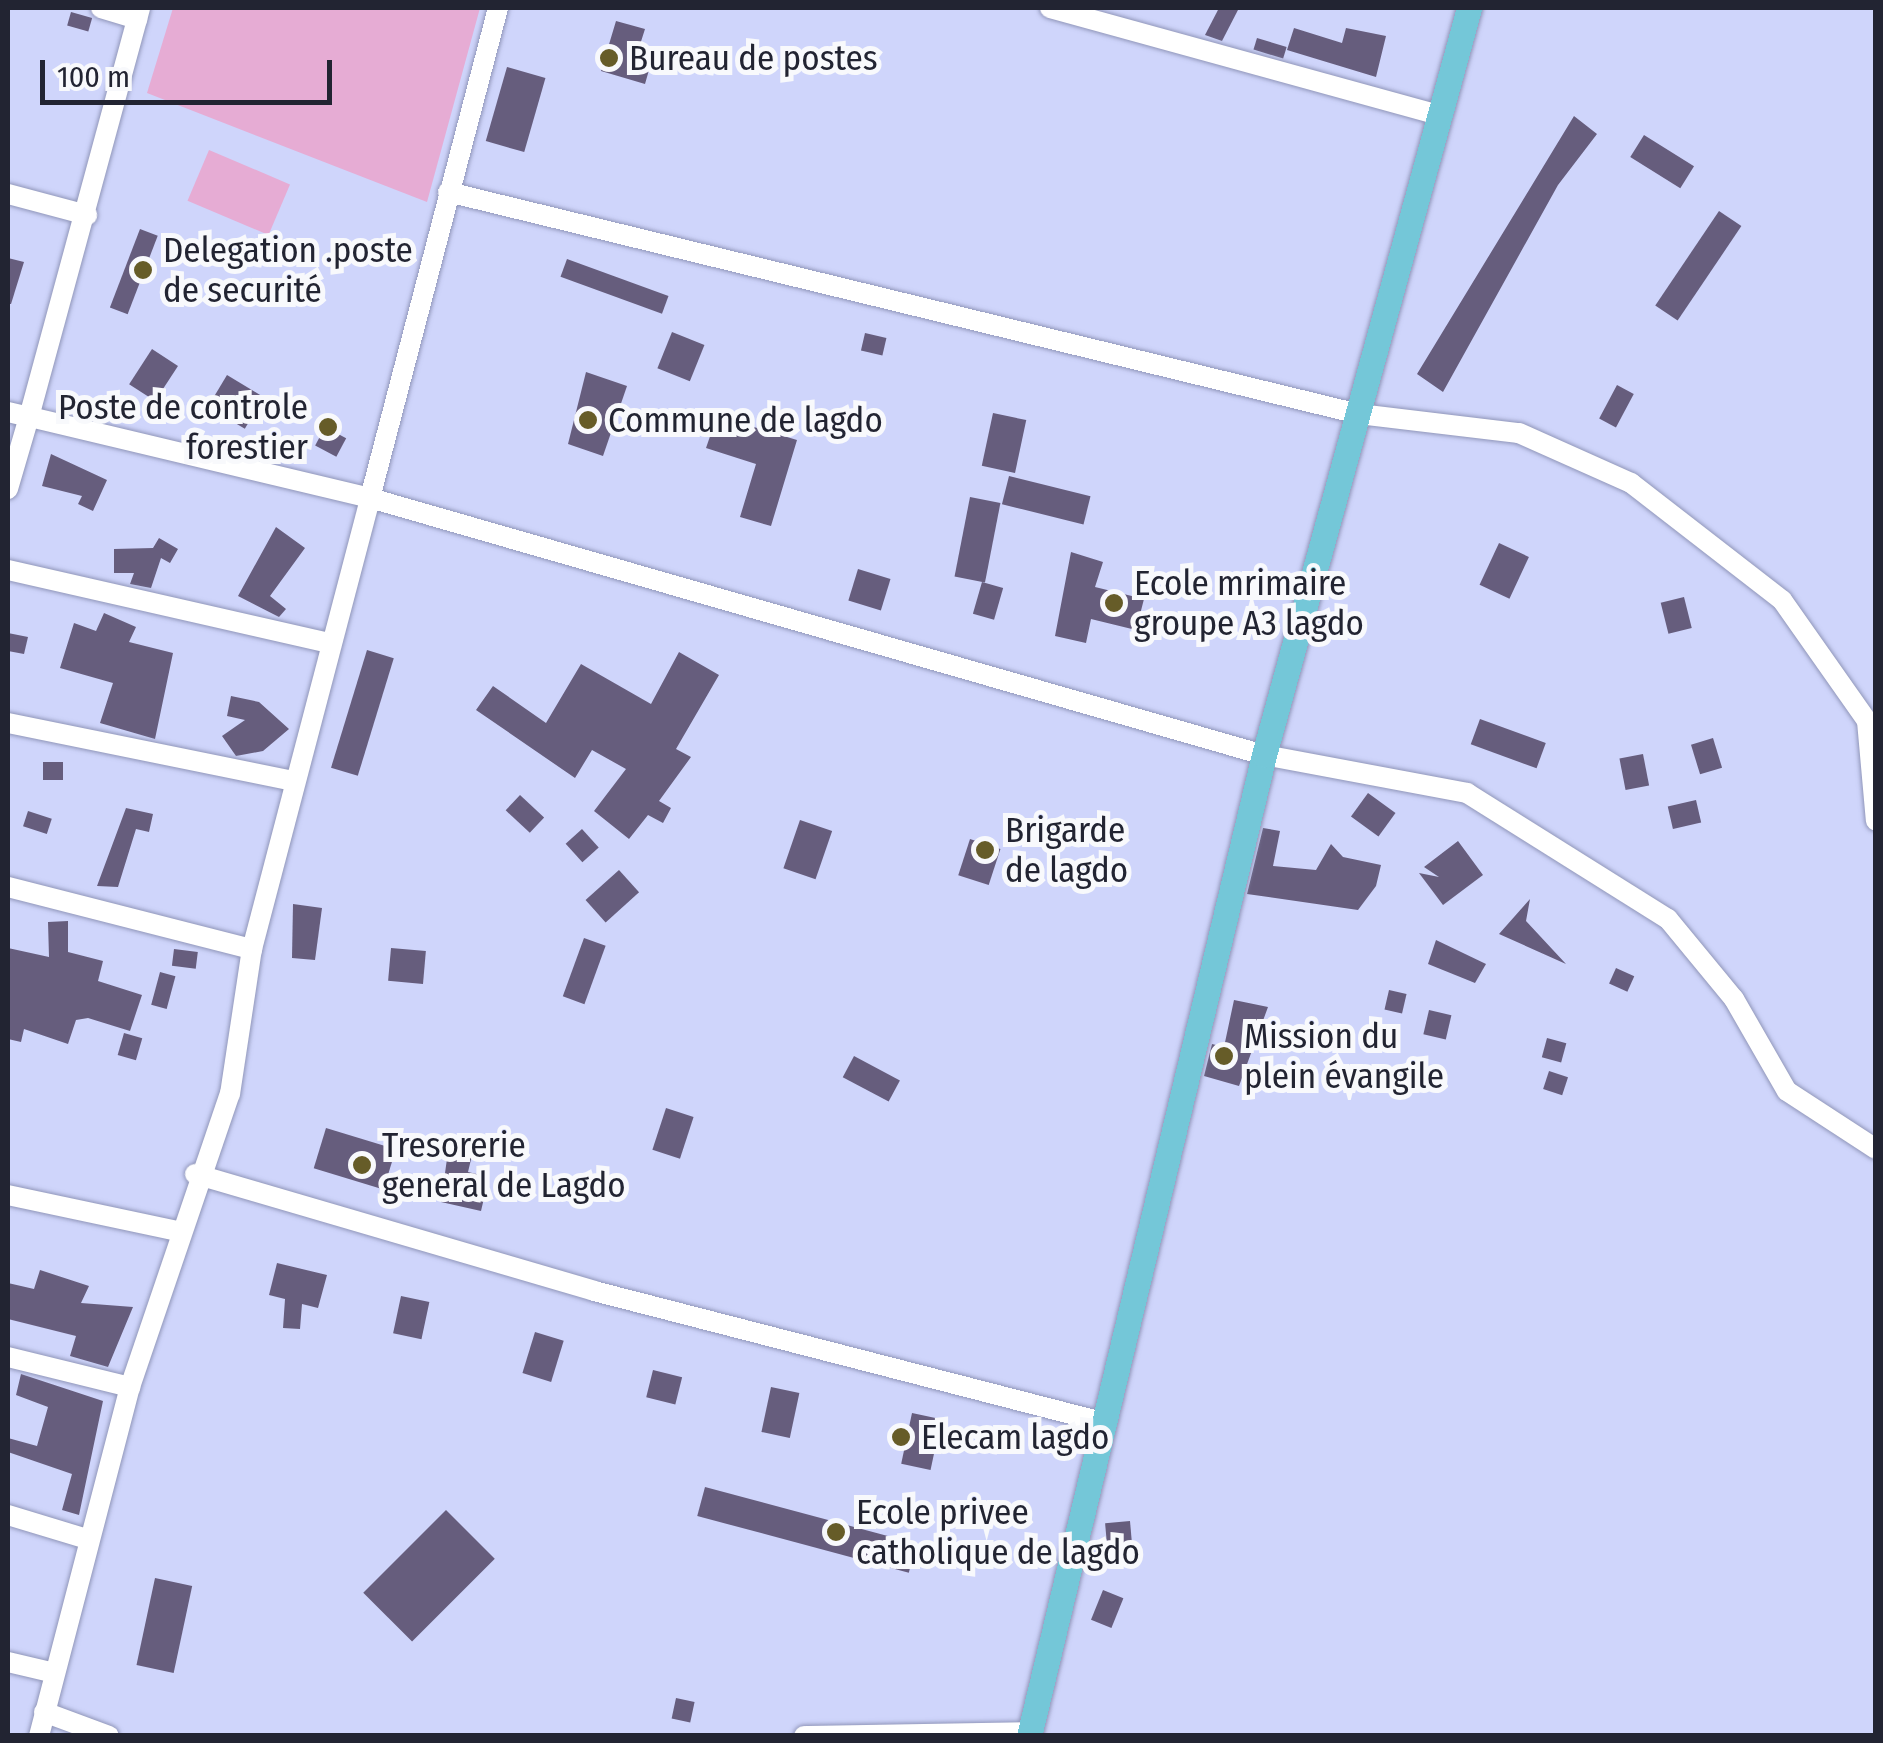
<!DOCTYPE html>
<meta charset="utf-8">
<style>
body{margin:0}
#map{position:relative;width:1883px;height:1743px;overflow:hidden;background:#cfd5fb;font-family:"Fira Sans Condensed",sans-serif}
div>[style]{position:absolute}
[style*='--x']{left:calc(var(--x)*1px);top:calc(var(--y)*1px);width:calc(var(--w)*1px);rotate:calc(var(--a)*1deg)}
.green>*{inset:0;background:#e6acd4;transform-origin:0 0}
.building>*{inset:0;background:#665d7d;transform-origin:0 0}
.roads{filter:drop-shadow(0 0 2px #9096b9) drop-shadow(0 0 2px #9096b9)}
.minor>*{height:20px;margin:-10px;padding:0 10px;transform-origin:10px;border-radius:10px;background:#fff}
.major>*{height:25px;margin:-12.5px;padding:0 12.5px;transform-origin:12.5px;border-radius:12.5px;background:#74c7d8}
.dots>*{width:28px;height:28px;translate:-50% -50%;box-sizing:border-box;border:5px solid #f8f9fc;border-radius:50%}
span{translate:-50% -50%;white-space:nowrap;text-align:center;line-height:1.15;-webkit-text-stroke:10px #f8f9fc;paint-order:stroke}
.poi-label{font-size:35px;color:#222432}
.left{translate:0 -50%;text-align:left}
.right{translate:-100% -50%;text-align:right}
.frame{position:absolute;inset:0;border:10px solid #222432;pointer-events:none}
.scale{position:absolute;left:40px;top:60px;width:292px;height:45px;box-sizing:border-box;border:5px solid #222432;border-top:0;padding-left:12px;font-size:30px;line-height:35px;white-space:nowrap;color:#222432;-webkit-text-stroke:8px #f8f9fc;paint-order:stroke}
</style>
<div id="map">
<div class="green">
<i style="clip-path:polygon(173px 8px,480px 8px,427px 202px,147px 93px)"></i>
<i style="left:209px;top:150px;width:88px;height:55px;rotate:23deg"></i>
</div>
<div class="building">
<i style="clip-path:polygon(1219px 8px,1239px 8px,1222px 41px,1205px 35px)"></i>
<i style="left:71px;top:12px;width:22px;height:14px;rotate:16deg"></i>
<i style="clip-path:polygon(616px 21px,645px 29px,638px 51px,653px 56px,645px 84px,601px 71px)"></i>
<i style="clip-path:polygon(1294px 28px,1342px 43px,1346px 28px,1386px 36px,1376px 77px,1287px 50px)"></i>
<i style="left:1257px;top:38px;width:31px;height:12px;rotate:17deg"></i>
<i style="left:507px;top:67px;width:40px;height:77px;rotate:16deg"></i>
<i style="clip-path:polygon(1574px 116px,1597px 134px,1558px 185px,1443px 392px,1417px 374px)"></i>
<i style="left:1644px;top:135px;width:59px;height:26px;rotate:32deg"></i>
<i style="left:1719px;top:211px;width:27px;height:114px;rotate:34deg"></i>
<i style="left:140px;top:229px;width:19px;height:84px;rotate:21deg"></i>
<i style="clip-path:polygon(8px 258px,24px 262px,11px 304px,8px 304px)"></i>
<i style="left:567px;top:259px;width:108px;height:19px;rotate:20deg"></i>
<i style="left:672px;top:332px;width:35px;height:39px;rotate:22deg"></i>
<i style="left:865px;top:333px;width:22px;height:18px;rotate:13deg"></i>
<i style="left:152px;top:349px;width:31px;height:42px;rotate:33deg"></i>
<i style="clip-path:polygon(586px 372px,627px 386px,603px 456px,568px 444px)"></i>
<i style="left:227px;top:375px;width:43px;height:37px;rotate:31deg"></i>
<i style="left:1617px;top:385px;width:19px;height:38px;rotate:28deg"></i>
<i style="left:993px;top:413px;width:34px;height:54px;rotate:12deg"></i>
<i style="clip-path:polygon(717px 416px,797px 440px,771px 526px,740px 517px,756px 464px,706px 448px)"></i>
<i style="left:325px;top:427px;width:24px;height:21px;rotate:28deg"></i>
<i style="clip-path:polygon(51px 454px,107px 480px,93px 511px,78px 504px,82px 496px,42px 486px)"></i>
<i style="left:1009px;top:476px;width:84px;height:29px;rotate:14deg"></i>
<i style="left:970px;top:497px;width:31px;height:81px;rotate:11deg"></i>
<i style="clip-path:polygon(276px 527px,305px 548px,270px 596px,286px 609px,279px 617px,238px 596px)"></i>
<i style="clip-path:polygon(159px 538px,178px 549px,170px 563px,161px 558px,151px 588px,130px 584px,134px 573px,114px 573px,114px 549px,153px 548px)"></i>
<i style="left:1499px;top:543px;width:33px;height:46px;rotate:25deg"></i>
<i style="clip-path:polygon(1071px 552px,1103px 562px,1095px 587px,1144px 599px,1136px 630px,1091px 619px,1086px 643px,1055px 636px)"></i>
<i style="left:858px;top:569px;width:34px;height:33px;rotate:17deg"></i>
<i style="left:982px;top:582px;width:22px;height:33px;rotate:16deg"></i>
<i style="left:1684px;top:597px;width:32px;height:24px;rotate:76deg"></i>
<i style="clip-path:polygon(104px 613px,136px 627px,129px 642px,173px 653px,155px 739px,100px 723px,113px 683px,60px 668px,74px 623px,96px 631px)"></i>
<i style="clip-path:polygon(8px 633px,28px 637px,24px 654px,8px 651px)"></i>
<i style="left:367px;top:650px;width:28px;height:123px;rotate:17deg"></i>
<i style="clip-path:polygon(679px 652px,719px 675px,676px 749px,691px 757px,659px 801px,671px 808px,663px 823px,648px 815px,629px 839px,594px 811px,626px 769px,592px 750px,575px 778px,476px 710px,493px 686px,546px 723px,581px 664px,651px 704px)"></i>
<i style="clip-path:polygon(231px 696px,259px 702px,289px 729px,263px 751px,236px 756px,222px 736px,245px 720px,227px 716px)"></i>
<i style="left:1480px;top:719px;width:70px;height:27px;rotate:20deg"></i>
<i style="left:1713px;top:738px;width:31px;height:23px;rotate:73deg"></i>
<i style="left:1643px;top:754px;width:32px;height:24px;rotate:79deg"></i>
<i style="left:43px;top:762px;width:20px;height:18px"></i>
<i style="left:1368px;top:793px;width:34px;height:29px;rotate:36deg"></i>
<i style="left:520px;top:795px;width:33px;height:21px;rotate:43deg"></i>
<i style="left:1696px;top:800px;width:23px;height:29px;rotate:77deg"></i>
<i style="clip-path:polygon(126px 808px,153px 814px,149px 832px,136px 829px,118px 887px,97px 886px)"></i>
<i style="left:28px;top:811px;width:25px;height:16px;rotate:18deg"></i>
<i style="left:800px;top:820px;width:34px;height:51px;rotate:19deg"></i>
<i style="clip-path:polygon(1263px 828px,1280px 831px,1273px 866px,1316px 870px,1331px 844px,1343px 857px,1381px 865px,1376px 886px,1358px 910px,1247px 894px)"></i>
<i style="left:582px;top:829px;width:25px;height:22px;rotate:48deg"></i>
<i style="left:970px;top:839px;width:32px;height:38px;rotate:18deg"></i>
<i style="clip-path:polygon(1458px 841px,1483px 875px,1443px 905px,1419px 873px,1439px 877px,1424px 867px)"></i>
<i style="left:619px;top:870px;width:30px;height:45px;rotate:48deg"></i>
<i style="clip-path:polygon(1530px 899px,1526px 921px,1566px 964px,1499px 934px)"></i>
<i style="clip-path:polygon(293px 904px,322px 908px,315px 960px,292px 958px)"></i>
<i style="clip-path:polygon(68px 921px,68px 952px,103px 961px,98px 981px,142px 995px,130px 1031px,88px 1018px,76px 1020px,68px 1044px,24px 1029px,21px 1042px,8px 1039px,8px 948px,49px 957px,48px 922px)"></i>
<i style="left:584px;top:938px;width:23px;height:62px;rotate:20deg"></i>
<i style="clip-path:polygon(1436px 940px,1486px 964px,1475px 983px,1428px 964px)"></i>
<i style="left:391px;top:948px;width:35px;height:33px;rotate:5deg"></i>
<i style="left:174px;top:949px;width:24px;height:17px;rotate:7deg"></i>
<i style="left:1616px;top:968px;width:20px;height:17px;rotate:24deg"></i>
<i style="left:160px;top:972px;width:16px;height:34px;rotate:15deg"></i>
<i style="left:1389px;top:990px;width:18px;height:20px;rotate:13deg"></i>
<i style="clip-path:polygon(1234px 1000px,1268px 1007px,1239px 1086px,1204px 1076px,1212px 1044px,1224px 1047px)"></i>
<i style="left:1429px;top:1010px;width:23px;height:25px;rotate:13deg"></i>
<i style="left:124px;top:1033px;width:19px;height:23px;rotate:16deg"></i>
<i style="left:1547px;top:1038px;width:20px;height:20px;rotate:15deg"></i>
<i style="left:854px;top:1056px;width:52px;height:24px;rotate:28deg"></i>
<i style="left:1549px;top:1071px;width:20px;height:19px;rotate:18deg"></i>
<i style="left:666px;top:1108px;width:29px;height:44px;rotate:18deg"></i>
<i style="left:326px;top:1128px;width:73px;height:42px;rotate:17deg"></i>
<i style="clip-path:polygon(450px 1137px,475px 1143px,468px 1172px,489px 1177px,481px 1211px,441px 1202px)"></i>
<i style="clip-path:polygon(277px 1263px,327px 1275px,318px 1308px,302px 1304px,300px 1329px,283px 1328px,285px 1299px,269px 1295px)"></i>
<i style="clip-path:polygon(40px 1270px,89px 1286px,81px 1303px,133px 1307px,108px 1367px,70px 1356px,76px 1336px,8px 1319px,8px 1283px,34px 1289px)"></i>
<i style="left:401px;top:1296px;width:29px;height:38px;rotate:12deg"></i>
<i style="left:535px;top:1332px;width:30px;height:43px;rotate:17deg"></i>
<i style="left:653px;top:1370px;width:30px;height:28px;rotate:14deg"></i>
<i style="clip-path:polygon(21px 1374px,103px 1401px,79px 1515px,62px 1510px,72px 1474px,8px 1452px,8px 1438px,37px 1446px,48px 1407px,16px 1395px)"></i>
<i style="left:771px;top:1387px;width:29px;height:46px;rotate:12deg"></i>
<i style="left:912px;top:1413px;width:30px;height:52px;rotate:12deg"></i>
<i style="left:705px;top:1487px;width:219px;height:30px;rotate:15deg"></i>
<i style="left:446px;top:1510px;width:69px;height:117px;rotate:45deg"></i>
<i style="left:1130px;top:1521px;width:25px;height:25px;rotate:85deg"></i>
<i style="left:155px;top:1578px;width:38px;height:89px;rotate:12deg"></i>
<i style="left:1103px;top:1590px;width:22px;height:32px;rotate:22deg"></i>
<i style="left:676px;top:1698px;width:19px;height:21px;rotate:12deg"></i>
</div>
<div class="roads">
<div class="minor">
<i style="--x:101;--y:8;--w:38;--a:17"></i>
<i style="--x:498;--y:8;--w:506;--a:104.64"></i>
<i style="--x:370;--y:498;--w:930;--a:16.04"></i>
<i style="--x:1264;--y:755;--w:207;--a:10.6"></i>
<i style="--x:1467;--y:793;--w:237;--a:32.1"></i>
<i style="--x:1668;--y:919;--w:104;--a:50.5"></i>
<i style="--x:1734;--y:999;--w:106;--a:60.1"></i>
<i style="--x:1787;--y:1091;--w:106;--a:33.1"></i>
<i style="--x:1050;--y:8;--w:406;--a:15.4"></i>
<i style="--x:448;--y:192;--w:938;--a:13.7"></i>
<i style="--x:1359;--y:414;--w:161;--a:6.8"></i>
<i style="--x:1519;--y:433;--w:123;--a:24.1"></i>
<i style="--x:1631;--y:483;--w:191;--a:37.8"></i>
<i style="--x:1782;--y:600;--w:148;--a:54.9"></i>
<i style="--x:1867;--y:721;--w:100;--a:84.9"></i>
<i style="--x:8;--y:194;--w:82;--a:14.9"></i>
<i style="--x:8;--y:412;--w:22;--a:13"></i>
<i style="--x:29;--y:417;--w:75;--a:106.3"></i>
<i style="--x:8;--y:570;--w:326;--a:12.8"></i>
<i style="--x:8;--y:723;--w:290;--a:11.5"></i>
<i style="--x:8;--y:887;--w:252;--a:14.3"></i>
<i style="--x:195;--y:1174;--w:416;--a:16.3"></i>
<i style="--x:594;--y:1291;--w:525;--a:14.46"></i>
<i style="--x:8;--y:1195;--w:174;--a:12"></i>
<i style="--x:8;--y:1357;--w:126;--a:13.8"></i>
<i style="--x:8;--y:1515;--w:83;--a:16.9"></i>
<i style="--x:8;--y:1662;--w:48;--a:13.2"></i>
<i style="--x:44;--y:1712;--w:69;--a:20.3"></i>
<i style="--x:39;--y:1736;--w:361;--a:-75.4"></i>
<i style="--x:130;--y:1387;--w:310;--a:-71.2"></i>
<i style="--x:230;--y:1094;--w:147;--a:-81.4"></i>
<i style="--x:252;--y:949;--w:466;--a:-75.3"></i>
<i style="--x:370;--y:498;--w:350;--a:-166.6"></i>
<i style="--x:29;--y:417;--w:424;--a:-74.8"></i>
<i style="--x:804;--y:1736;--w:225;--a:-1"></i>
</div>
<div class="major">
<i style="--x:1029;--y:1736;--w:1009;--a:-76.53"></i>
<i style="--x:1264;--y:755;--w:775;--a:-74.65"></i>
</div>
</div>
<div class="dots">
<i style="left:609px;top:58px;background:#665c28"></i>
<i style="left:143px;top:270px;background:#665c28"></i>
<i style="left:588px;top:420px;background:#665c28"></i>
<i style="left:328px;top:427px;background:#665c28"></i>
<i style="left:1114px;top:603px;background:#665c28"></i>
<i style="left:985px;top:850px;background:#665c28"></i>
<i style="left:1224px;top:1056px;background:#665c28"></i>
<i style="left:362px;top:1165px;background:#665c28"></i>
<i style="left:901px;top:1437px;background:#665c28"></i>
<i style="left:836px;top:1532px;background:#665c28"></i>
</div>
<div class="poi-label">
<span class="left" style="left:629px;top:58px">Bureau de postes</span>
<span class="left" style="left:163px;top:270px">Delegation .poste<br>de securité</span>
<span class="right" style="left:308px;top:427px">Poste de controle<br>forestier</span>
<span class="left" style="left:608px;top:420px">Commune de lagdo</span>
<span class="left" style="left:1134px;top:603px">Ecole mrimaire<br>groupe A3 lagdo</span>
<span class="left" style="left:1005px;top:850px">Brigarde<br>de lagdo</span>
<span class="left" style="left:1244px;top:1056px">Mission du<br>plein évangile</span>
<span class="left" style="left:382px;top:1165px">Tresorerie<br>general de Lagdo</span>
<span class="left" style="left:921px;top:1437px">Elecam lagdo</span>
<span class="left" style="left:856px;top:1532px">Ecole privee<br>catholique de lagdo</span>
</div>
<div class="frame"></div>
<div class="scale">100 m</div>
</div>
